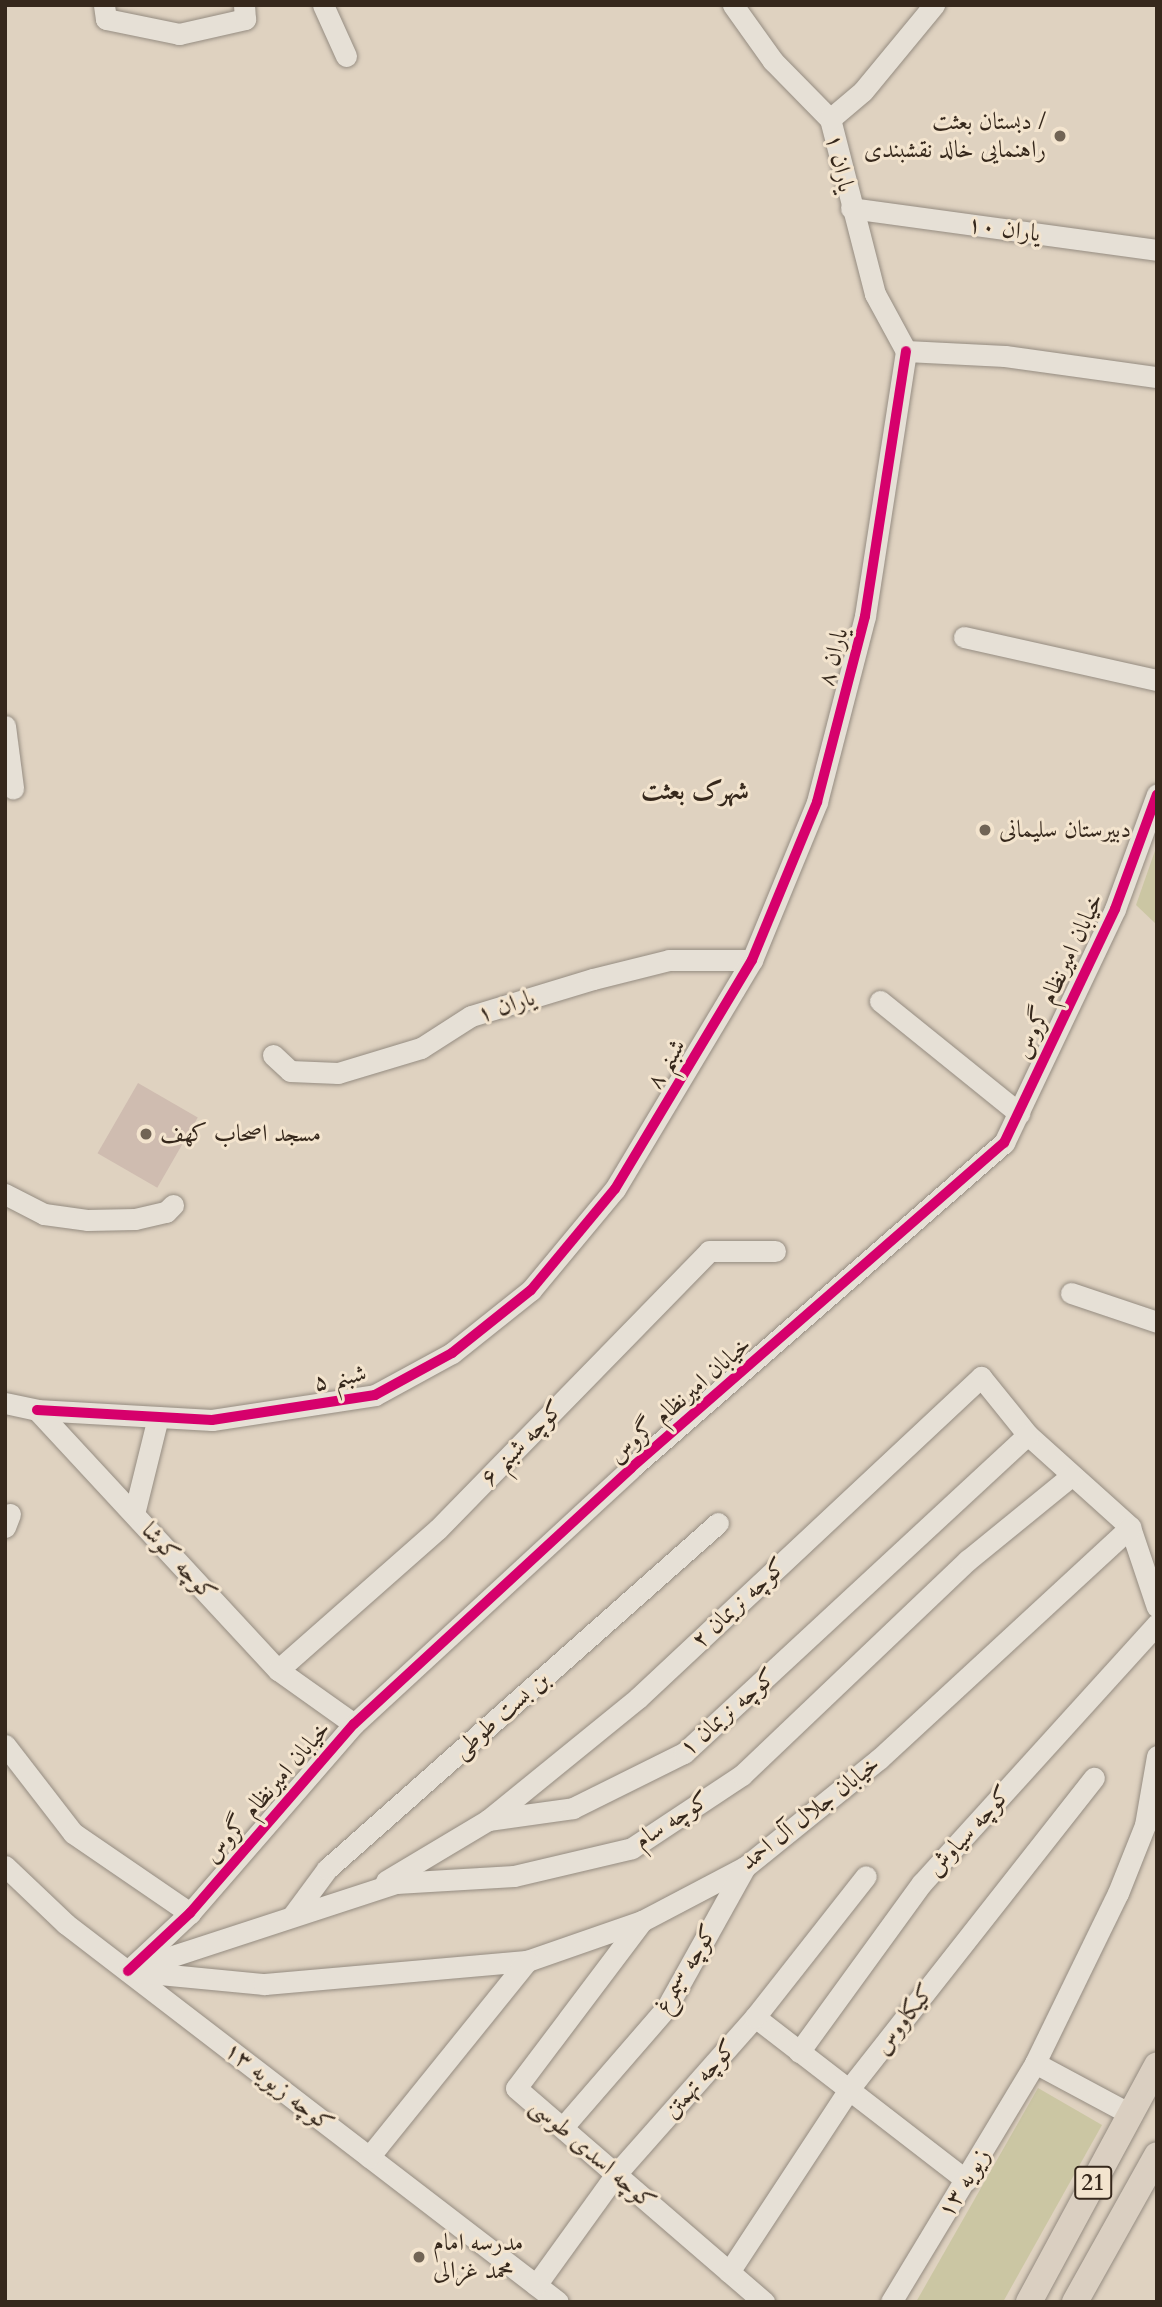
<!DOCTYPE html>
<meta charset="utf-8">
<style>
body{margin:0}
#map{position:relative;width:1162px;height:2307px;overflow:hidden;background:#dfd2c0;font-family:Cardo,Amiri,serif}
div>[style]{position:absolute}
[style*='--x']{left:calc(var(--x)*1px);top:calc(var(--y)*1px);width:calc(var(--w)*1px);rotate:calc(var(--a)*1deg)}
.green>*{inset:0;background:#cbc6a3}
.building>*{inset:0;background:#cfbcb0;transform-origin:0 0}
.roads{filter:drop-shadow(0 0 2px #958c81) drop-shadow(0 0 2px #958c81)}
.minor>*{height:21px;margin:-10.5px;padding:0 10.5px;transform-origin:10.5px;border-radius:10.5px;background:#e6e0d6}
.major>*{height:26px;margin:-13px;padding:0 13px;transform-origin:13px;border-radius:13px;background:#dacfc1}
.cycleway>*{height:10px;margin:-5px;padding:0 5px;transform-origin:5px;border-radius:5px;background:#d6006c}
.dots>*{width:19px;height:19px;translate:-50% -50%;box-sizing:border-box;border:4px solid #f3e4ce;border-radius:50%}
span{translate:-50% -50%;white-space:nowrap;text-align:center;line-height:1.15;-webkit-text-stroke:6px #f3e4ce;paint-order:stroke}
.shield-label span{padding:2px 5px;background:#f3e4ce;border:2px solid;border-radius:5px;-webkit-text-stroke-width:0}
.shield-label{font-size:23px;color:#36281c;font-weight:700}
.poi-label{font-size:24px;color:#36281c}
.right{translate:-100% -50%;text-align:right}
.left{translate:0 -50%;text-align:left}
.street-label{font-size:24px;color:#36281c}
.neighbourhood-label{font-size:26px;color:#36281c;font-weight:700}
.frame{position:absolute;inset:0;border:7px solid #36281c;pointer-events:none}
</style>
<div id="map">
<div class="green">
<i style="clip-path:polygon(1157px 845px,1157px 925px,1136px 905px)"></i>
<i style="clip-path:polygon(1038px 2088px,1102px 2125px,1003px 2302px,916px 2302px)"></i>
</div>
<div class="building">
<i style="left:138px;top:1083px;width:69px;height:81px;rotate:30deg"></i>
</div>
<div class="roads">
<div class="minor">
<i style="--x:104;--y:5;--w:14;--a:82"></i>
<i style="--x:106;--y:19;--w:75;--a:11.6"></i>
<i style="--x:179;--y:34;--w:68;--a:-12.8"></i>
<i style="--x:245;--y:19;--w:14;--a:-94"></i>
<i style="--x:323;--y:5;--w:56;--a:65.7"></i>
<i style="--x:733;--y:5;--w:69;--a:54.5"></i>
<i style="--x:773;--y:61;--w:81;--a:45.5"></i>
<i style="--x:851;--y:208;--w:309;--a:7.8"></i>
<i style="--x:906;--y:351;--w:65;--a:-118.5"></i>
<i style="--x:875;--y:294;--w:181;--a:-104.4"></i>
<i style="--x:830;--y:119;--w:43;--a:-40.3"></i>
<i style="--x:863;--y:91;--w:112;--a:-50.5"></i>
<i style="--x:906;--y:351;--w:99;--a:2.9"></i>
<i style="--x:1005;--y:356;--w:153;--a:7.9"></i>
<i style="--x:964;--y:637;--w:198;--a:12.6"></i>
<i style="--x:5;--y:726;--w:63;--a:82.6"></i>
<i style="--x:880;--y:1001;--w:179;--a:38.9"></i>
<i style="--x:273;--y:1055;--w:23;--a:43"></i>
<i style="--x:290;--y:1071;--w:48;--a:2.4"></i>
<i style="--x:338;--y:1073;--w:87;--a:-16.8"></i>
<i style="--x:421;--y:1048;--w:59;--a:-32.6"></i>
<i style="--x:471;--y:1016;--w:127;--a:-16.9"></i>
<i style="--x:593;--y:979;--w:78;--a:-14"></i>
<i style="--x:669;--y:960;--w:83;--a:0"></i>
<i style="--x:5;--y:1194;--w:44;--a:27.1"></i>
<i style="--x:44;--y:1214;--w:43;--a:7.9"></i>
<i style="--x:87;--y:1220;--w:48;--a:-1.2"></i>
<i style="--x:135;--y:1219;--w:32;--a:-13"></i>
<i style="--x:166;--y:1212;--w:10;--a:-45"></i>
<i style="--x:1071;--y:1293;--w:91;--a:18.6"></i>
<i style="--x:5;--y:1403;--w:33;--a:12"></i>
<i style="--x:37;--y:1410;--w:355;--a:47.2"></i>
<i style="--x:278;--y:1670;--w:93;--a:35.4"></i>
<i style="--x:37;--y:1410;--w:175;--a:3.3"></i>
<i style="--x:212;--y:1420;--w:165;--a:-8.7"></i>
<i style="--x:375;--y:1395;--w:88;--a:-28.6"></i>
<i style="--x:452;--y:1353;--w:101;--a:-38.6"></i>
<i style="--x:531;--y:1290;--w:131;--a:-50.3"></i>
<i style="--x:615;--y:1189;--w:267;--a:-59.1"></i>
<i style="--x:752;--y:960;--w:171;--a:-67.6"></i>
<i style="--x:817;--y:802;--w:192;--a:-75.5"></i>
<i style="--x:865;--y:616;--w:268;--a:-81.2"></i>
<i style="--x:134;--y:1514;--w:100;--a:-76.1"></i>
<i style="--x:5;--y:1527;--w:14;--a:-69"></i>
<i style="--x:278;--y:1670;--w:213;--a:-41.4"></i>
<i style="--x:438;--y:1529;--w:388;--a:-45.7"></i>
<i style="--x:709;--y:1251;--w:66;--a:0"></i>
<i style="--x:5;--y:1745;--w:111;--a:52.3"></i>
<i style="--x:73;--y:1833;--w:142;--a:34.4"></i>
<i style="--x:488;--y:1820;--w:193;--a:-39.1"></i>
<i style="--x:638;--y:1698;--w:470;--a:-43.1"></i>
<i style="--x:981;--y:1377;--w:75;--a:51"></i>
<i style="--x:1028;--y:1435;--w:137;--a:42"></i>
<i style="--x:1130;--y:1527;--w:84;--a:71.4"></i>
<i style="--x:5;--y:1866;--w:84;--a:43.6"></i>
<i style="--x:66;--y:1924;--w:620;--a:37.53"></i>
<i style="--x:386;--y:1881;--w:119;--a:-30.9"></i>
<i style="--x:488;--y:1820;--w:86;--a:-8"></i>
<i style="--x:573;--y:1808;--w:124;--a:-26.4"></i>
<i style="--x:684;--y:1753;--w:468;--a:-42.8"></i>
<i style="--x:293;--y:1915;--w:57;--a:-53.5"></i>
<i style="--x:327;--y:1869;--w:522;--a:-41.51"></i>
<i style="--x:642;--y:1921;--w:209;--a:127"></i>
<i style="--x:516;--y:2088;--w:328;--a:40.8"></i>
<i style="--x:136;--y:1968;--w:274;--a:-18.1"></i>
<i style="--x:396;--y:1883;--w:118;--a:-3.4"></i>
<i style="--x:514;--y:1876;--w:121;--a:-13.3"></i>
<i style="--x:632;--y:1848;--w:132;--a:-33.6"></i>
<i style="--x:742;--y:1775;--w:312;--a:-43.6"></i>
<i style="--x:968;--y:1560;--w:133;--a:-39.2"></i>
<i style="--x:128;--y:1971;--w:85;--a:-43.1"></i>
<i style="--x:190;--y:1913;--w:250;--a:-49.1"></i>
<i style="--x:354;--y:1724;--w:377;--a:-42.7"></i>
<i style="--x:631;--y:1468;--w:495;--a:-41.1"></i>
<i style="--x:1004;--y:1143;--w:259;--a:-64.6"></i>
<i style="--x:1115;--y:909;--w:122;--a:-69.9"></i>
<i style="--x:128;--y:1971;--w:137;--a:5.5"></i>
<i style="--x:264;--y:1984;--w:264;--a:-5"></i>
<i style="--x:527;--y:1961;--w:122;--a:-19.2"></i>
<i style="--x:642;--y:1921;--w:116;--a:-27.7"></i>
<i style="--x:745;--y:1867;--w:172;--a:-38.9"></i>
<i style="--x:879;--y:1759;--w:342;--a:-42.7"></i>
<i style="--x:755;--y:2017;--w:267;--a:37.7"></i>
<i style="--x:799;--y:2052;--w:209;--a:-54"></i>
<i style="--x:922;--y:1883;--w:350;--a:-47.8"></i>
<i style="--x:1035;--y:2063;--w:108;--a:28.2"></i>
<i style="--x:563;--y:2127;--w:159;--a:-49.1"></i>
<i style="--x:667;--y:2007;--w:160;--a:-60.9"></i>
<i style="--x:369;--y:2157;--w:252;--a:-51.1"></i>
<i style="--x:729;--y:2272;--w:219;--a:-56.7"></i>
<i style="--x:849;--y:2089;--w:396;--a:-51.8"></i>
<i style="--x:536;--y:2285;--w:137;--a:-54.2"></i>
<i style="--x:616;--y:2174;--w:210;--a:-48.5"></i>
<i style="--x:755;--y:2017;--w:179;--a:-51.8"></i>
<i style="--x:891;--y:2302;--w:279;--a:-58.9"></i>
<i style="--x:1035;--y:2063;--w:189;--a:-64"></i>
<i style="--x:1118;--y:1893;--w:73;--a:-68.3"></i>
<i style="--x:1145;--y:1825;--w:70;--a:-80.1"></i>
</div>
<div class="major">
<i style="--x:1029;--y:2302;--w:269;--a:-61.6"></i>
<i style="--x:1075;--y:2302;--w:168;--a:-60.8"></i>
</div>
</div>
<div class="cycleway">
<i style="--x:37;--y:1410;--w:175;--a:3.3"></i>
<i style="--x:212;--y:1420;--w:165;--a:-8.7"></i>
<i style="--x:375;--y:1395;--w:88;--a:-28.6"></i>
<i style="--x:452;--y:1353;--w:101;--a:-38.6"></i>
<i style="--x:531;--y:1290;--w:131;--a:-50.3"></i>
<i style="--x:615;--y:1189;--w:267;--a:-59.1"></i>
<i style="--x:752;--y:960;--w:171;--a:-67.6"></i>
<i style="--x:817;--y:802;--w:192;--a:-75.5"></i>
<i style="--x:865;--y:616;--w:268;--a:-81.2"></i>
<i style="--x:128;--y:1971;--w:85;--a:-43.1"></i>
<i style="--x:190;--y:1913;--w:250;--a:-49.1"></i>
<i style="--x:354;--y:1724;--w:377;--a:-42.7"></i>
<i style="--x:631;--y:1468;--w:495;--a:-41.1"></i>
<i style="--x:1004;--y:1143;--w:259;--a:-64.6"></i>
<i style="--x:1115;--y:909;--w:122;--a:-69.9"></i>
</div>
<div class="dots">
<i style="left:1060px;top:136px;background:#716455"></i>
<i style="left:985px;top:830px;background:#716455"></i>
<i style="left:146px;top:1134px;background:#716455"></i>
<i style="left:419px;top:2257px;background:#716455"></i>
</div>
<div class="shield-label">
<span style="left:1093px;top:2183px">21</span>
</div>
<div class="poi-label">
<span class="right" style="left:1046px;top:136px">دبستان بعثت /<br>راهنمایی خالد نقشبندی</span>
<span class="left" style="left:999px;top:830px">دبیرستان سلیمانی</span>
<span class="left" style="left:160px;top:1134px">مسجد اصحاب کهف</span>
<span class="left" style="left:433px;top:2257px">مدرسه امام<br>محمد غزالی</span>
</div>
<div class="street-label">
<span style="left:840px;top:163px;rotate:77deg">یاران ۱</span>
<span style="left:1004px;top:229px;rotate:8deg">یاران ۱۰</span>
<span style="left:833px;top:657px;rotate:-75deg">یاران ۸</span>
<span style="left:1059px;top:976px;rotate:-65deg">خیابان امیرنظام گروس</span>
<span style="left:506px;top:1006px;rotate:-18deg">یاران ۱</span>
<span style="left:666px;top:1064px;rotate:-59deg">شبنم ۸</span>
<span style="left:340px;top:1378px;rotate:-11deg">شبنم ۵</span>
<span style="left:680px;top:1400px;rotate:-41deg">خیابان امیرنظام گروس</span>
<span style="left:522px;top:1443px;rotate:-46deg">کوچه شبنم ۶</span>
<span style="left:179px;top:1562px;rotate:47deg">کوچه کوشا</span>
<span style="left:739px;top:1603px;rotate:-43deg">کوچه نریمان ۲</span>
<span style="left:728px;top:1712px;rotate:-41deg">کوچه نریمان ۱</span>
<span style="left:501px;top:1715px;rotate:-41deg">بن بست طوطی</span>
<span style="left:267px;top:1792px;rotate:-49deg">خیابان امیرنظام گروس</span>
<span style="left:810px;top:1813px;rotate:-38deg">خیابان جلال آل احمد</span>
<span style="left:672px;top:1820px;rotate:-33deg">کوچه سام</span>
<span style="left:969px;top:1831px;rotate:-48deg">کوچه سیاوش</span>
<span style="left:686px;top:1969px;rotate:-59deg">کوچه سیمرغ</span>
<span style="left:904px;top:2019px;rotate:-52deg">کیکاووس</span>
<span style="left:700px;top:2079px;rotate:-48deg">کوچه تهمتن</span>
<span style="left:279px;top:2087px;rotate:38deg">کوچه زیویه ۱۳</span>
<span style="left:593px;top:2154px;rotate:41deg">کوچه اسدی طوسی</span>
<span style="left:964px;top:2183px;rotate:-58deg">زیویه ۱۳</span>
</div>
<div class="neighbourhood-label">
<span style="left:695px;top:791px">شهرک بعثت</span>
</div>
<div class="frame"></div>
</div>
